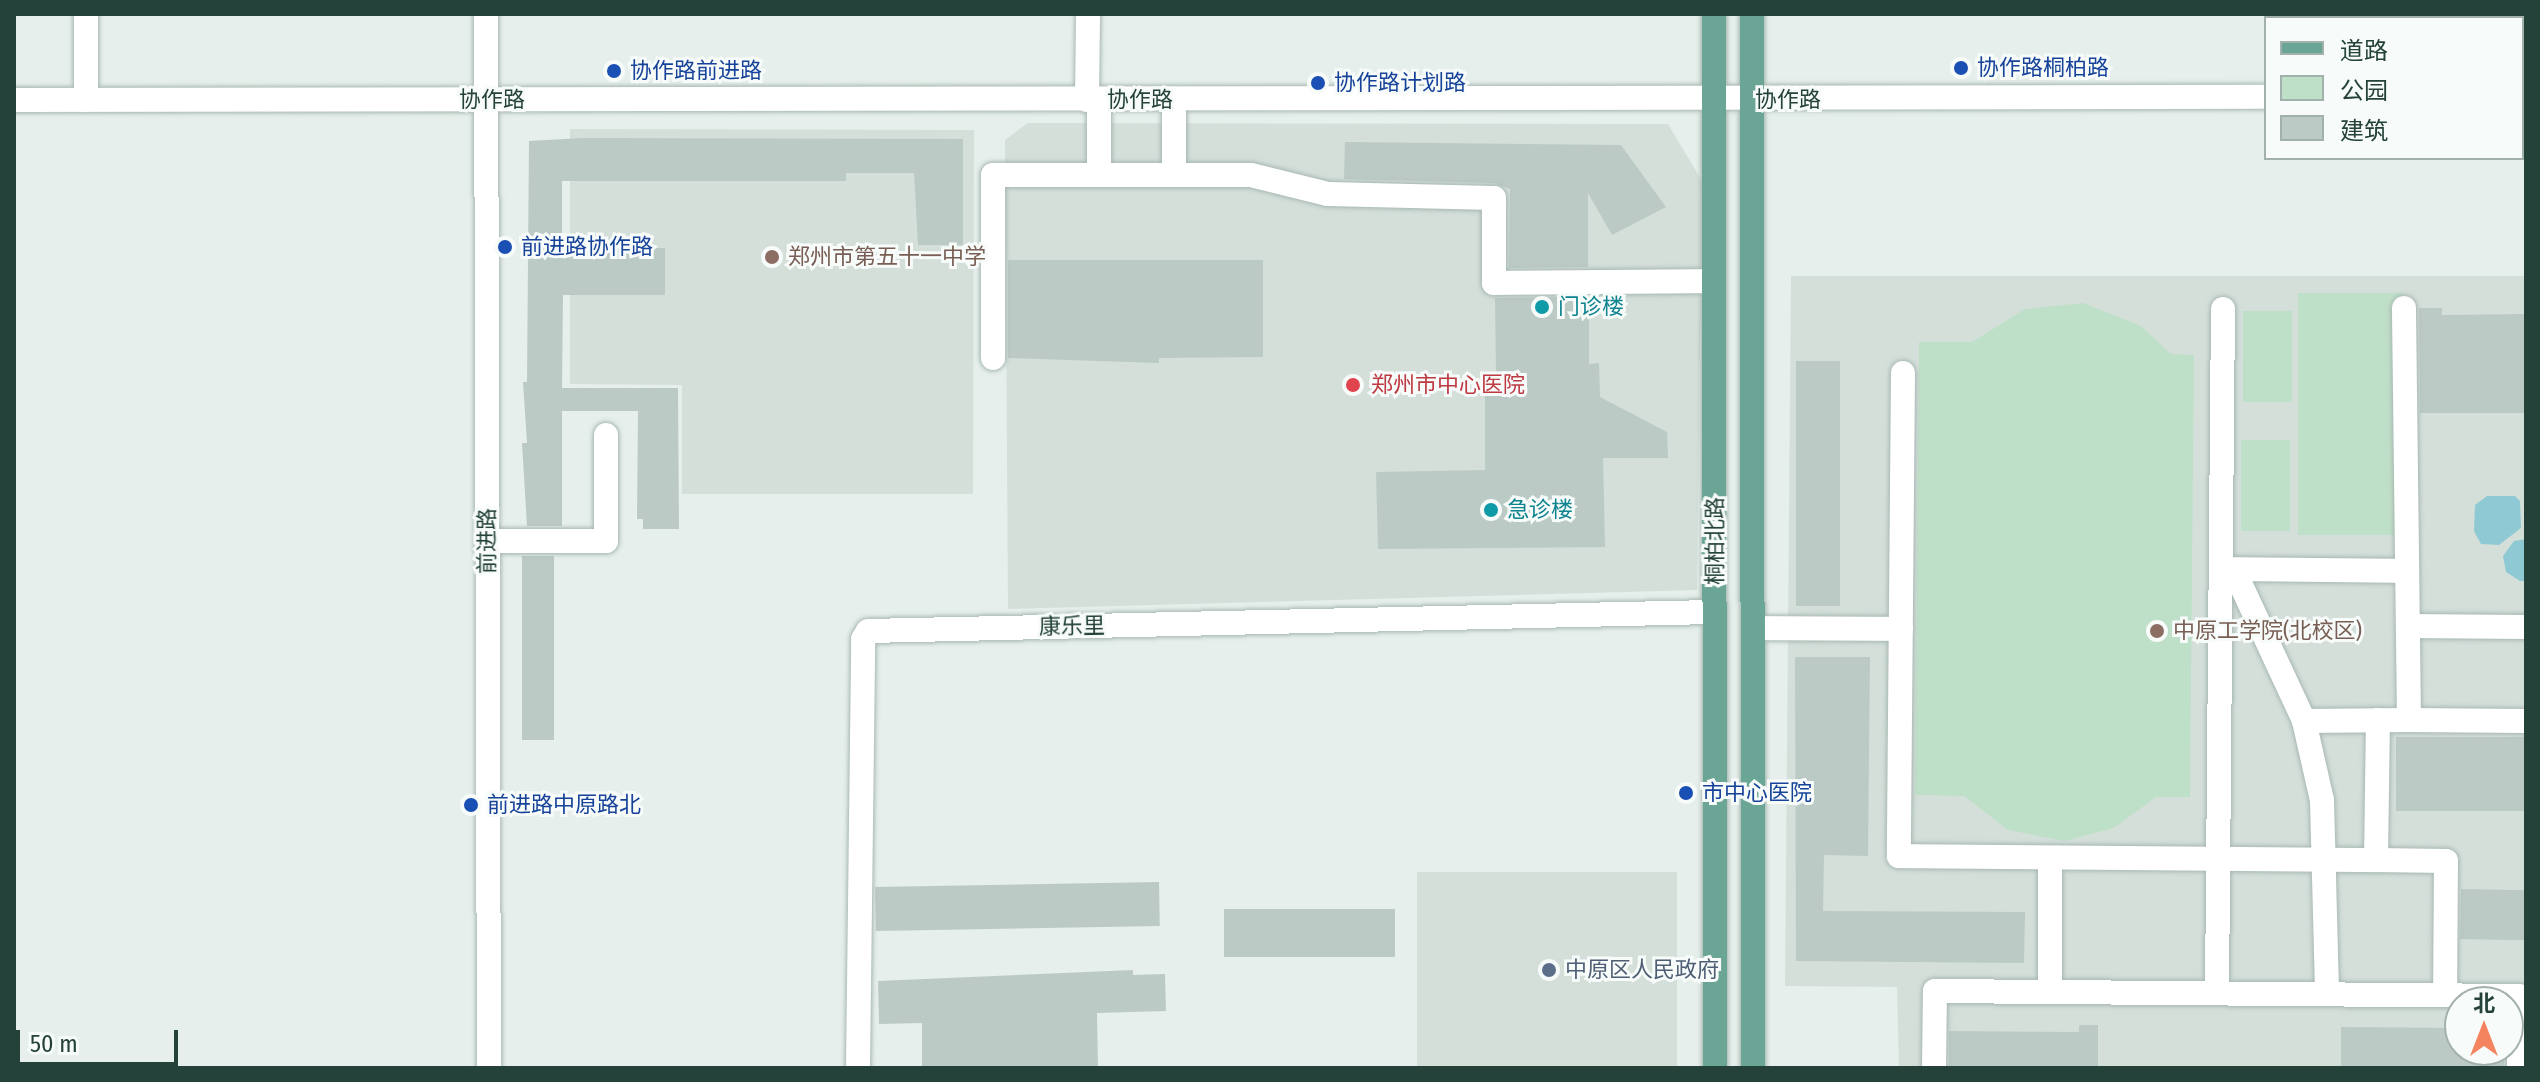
<!DOCTYPE html>
<meta charset="utf-8">
<style>
body{margin:0}
#map{position:relative;width:2540px;height:1082px;overflow:hidden;background:#e6efeb;font-family:"Fira Sans Condensed","Noto Sans SC",sans-serif}
div>[style]{position:absolute}
[style*='--x']{left:calc(var(--x)*1px);top:calc(var(--y)*1px);width:calc(var(--w)*1px);rotate:calc(var(--a)*1deg)}
.built>*{inset:0;background:#d4dfda;transform-origin:0 0}
.green>*{inset:0;background:#bfe0c8;transform-origin:0 0}
.water>*{inset:0;background:#8ec9d4}
.building>*{inset:0;background:#bbcac4;transform-origin:0 0}
.roads{filter:drop-shadow(0 0 2px #a8b8b2) drop-shadow(0 0 2px #a8b8b2)}
.minor>*{height:24px;margin:-12px;padding:0 12px;transform-origin:12px;border-radius:12px;background:#fff}
.major>*{height:24px;margin:-12px;padding:0 12px;transform-origin:12px;border-radius:12px;background:#6aa596}
.dots>*{width:22px;height:22px;translate:-50% -50%;box-sizing:border-box;border:4px solid #f7fbf9;border-radius:50%}
span{translate:-50% -50%;white-space:nowrap;text-align:center;line-height:1.15;-webkit-text-stroke:6px #f7fbf9;paint-order:stroke}
.transit-label{font-size:22px;color:#164399}
.left{translate:0 -50%;text-align:left}
.street-label{font-size:22px;color:#24423a}
.education-label{font-size:22px;color:#785e54}
.culture-label{font-size:22px;color:#0d838f}
.health-label{font-size:22px;color:#be3a42}
.service-label{font-size:22px;color:#4e5e75}
.frame{position:absolute;inset:0;border:16px solid #24423a;pointer-events:none}
.legend{position:absolute;left:2264px;top:16px;width:260px;height:144px;box-sizing:border-box;background:#f7fbf9;border:2px solid #a3b1ad;margin:0;padding:10px 14px;list-style:none;font-size:24px;color:#24423a}
.legend li{display:flex;align-items:center;gap:16px;height:40px}
.legend b{width:40px;border:2px solid #a3b1ad}
.north{position:absolute;left:2444px;top:986px;width:80px;height:80px;box-sizing:border-box;background:#f7fbf9;border:2px solid #a3b1ad;border-radius:50%;rotate:0deg;font-size:22px;font-weight:700;line-height:32px;text-align:center;color:#24423a}
.north::after{content:'';display:block;margin:auto;width:28px;height:36px;background:#f4845f;clip-path:polygon(50% 0,100% 100%,50% 72%,0 100%)}
.scale{position:absolute;left:16px;top:1030px;width:162px;height:36px;box-sizing:border-box;border:4px solid #24423a;border-top:0;padding-left:10px;font-size:24px;line-height:28px;white-space:nowrap;color:#24423a;-webkit-text-stroke:6px #f7fbf9;paint-order:stroke}
</style>
<div id="map">
<div class="built">
<i style="clip-path:polygon(1028px 123px,1668px 124px,1702px 181px,1697px 590px,1008px 609px,1005px 140px)"></i>
<i style="clip-path:polygon(570px 129px,974px 130px,973px 494px,682px 494px,682px 385px,570px 384px)"></i>
<i style="clip-path:polygon(evenodd,1791px 276px,2526px 276px,2526px 1068px,1899px 1068px,1897px 987px,1785px 986px,1791px 276px,2460px 1002px,2508px 1002px,2508px 1050px,2460px 1050px,2460px 1002px)"></i>
<i style="left:1417px;top:872px;width:260px;height:196px"></i>
</div>
<div class="green">
<i style="left:2298px;top:293px;width:104px;height:242px"></i>
<i style="clip-path:polygon(2083px 303px,2141px 326px,2171px 354px,2194px 355px,2190px 797px,2156px 797px,2114px 828px,2064px 841px,2008px 830px,1964px 796px,1915px 795px,1919px 342px,1972px 342px,2025px 309px)"></i>
<i style="left:2243px;top:311px;width:49px;height:91px"></i>
<i style="left:2241px;top:440px;width:49px;height:91px"></i>
</div>
<div class="water">
<i style="clip-path:polygon(2487px 496px,2515px 496px,2520px 501px,2521px 528px,2499px 545px,2481px 544px,2474px 531px,2475px 505px)"></i>
<i style="clip-path:polygon(2526px 539px,2526px 581px,2520px 581px,2506px 572px,2503px 556px,2514px 541px)"></i>
</div>
<div class="building">
<i style="clip-path:polygon(582px 138px,963px 139px,963px 245px,918px 245px,914px 173px,846px 173px,846px 181px,562px 181px,562px 248px,616px 248px,616px 237px,640px 237px,640px 248px,665px 248px,665px 295px,563px 295px,562px 388px,678px 388px,679px 529px,643px 529px,643px 519px,637px 519px,638px 411px,562px 411px,562px 526px,527px 526px,522px 443px,527px 443px,523px 382px,527px 382px,529px 141px)"></i>
<i style="clip-path:polygon(1345px 142px,1621px 145px,1666px 207px,1612px 235px,1588px 193px,1588px 267px,1509px 268px,1510px 189px,1494px 183px,1344px 179px)"></i>
<i style="clip-path:polygon(1008px 260px,1263px 260px,1263px 357px,1159px 358px,1159px 363px,1008px 358px)"></i>
<i style="clip-path:polygon(1589px 297px,1589px 364px,1599px 363px,1600px 397px,1667px 432px,1668px 458px,1603px 458px,1605px 547px,1378px 549px,1376px 472px,1485px 470px,1485px 391px,1496px 376px,1495px 298px)"></i>
<i style="clip-path:polygon(2419px 308px,2442px 308px,2442px 315px,2526px 314px,2526px 413px,2420px 413px)"></i>
<i style="left:1796px;top:361px;width:44px;height:245px"></i>
<i style="left:522px;top:556px;width:32px;height:184px"></i>
<i style="clip-path:polygon(1795px 657px,1870px 657px,1868px 856px,1824px 855px,1823px 911px,2025px 912px,2024px 963px,1796px 961px)"></i>
<i style="left:2396px;top:737px;width:130px;height:74px"></i>
<i style="left:1159px;top:882px;width:44px;height:284px;rotate:89deg"></i>
<i style="left:2461px;top:889px;width:65px;height:50px;rotate:1deg"></i>
<i style="left:1224px;top:909px;width:171px;height:48px"></i>
<i style="clip-path:polygon(1133px 970px,1133px 975px,1165px 974px,1166px 1011px,1097px 1013px,1098px 1068px,922px 1068px,922px 1023px,879px 1024px,878px 981px)"></i>
<i style="clip-path:polygon(2079px 1025px,2098px 1025px,2098px 1068px,1949px 1068px,1949px 1031px,2079px 1032px)"></i>
<i style="clip-path:polygon(2341px 1027px,2460px 1028px,2460px 1050px,2504px 1050px,2504px 1068px,2341px 1068px)"></i>
</div>
<div class="roads">
<div class="minor">
<i style="--x:486;--y:14;--w:1054;--a:89.84"></i>
<i style="--x:2522;--y:96;--w:4;--a:0"></i>
<i style="--x:14;--y:100;--w:2252;--a:-0.08"></i>
<i style="--x:86;--y:100;--w:86;--a:-90"></i>
<i style="--x:1087;--y:100;--w:86;--a:-89.3"></i>
<i style="--x:1099;--y:100;--w:75;--a:90"></i>
<i style="--x:1174;--y:100;--w:75;--a:90"></i>
<i style="--x:993;--y:358;--w:183;--a:-90"></i>
<i style="--x:993;--y:175;--w:258;--a:0"></i>
<i style="--x:1251;--y:175;--w:79;--a:13.9"></i>
<i style="--x:1328;--y:194;--w:166;--a:1.4"></i>
<i style="--x:1494;--y:198;--w:85;--a:90"></i>
<i style="--x:1494;--y:283;--w:220;--a:-0.5"></i>
<i style="--x:1903;--y:373;--w:483;--a:90.5"></i>
<i style="--x:1899;--y:856;--w:477;--a:0.5"></i>
<i style="--x:2376;--y:860;--w:140;--a:-89.2"></i>
<i style="--x:487;--y:541;--w:119;--a:0"></i>
<i style="--x:606;--y:541;--w:106;--a:-90"></i>
<i style="--x:2223;--y:569;--w:184;--a:0.6"></i>
<i style="--x:2234;--y:570;--w:166;--a:65.1"></i>
<i style="--x:2304;--y:721;--w:81;--a:77.2"></i>
<i style="--x:2322;--y:800;--w:194;--a:88.5"></i>
<i style="--x:2408;--y:626;--w:118;--a:0.5"></i>
<i style="--x:1753;--y:628;--w:148;--a:0.4"></i>
<i style="--x:2409;--y:720;--w:117;--a:0.5"></i>
<i style="--x:2304;--y:721;--w:105;--a:-0.5"></i>
<i style="--x:2409;--y:720;--w:412;--a:-90.7"></i>
<i style="--x:2376;--y:860;--w:70;--a:0.8"></i>
<i style="--x:2446;--y:861;--w:134;--a:90.4"></i>
<i style="--x:2050;--y:992;--w:134;--a:-90"></i>
<i style="--x:2217;--y:993;--w:684;--a:-89.5"></i>
<i style="--x:858;--y:1068;--w:429;--a:-89.3"></i>
<i style="--x:863;--y:639;--w:9;--a:-58"></i>
<i style="--x:868;--y:631;--w:847;--a:-1.29"></i>
<i style="--x:1934;--y:1068;--w:77;--a:-89.3"></i>
<i style="--x:1935;--y:991;--w:584;--a:0.49"></i>
<i style="--x:2519;--y:996;--w:72;--a:90"></i>
</div>
<div class="major">
<i style="--x:1714;--y:14;--w:1054;--a:89.95"></i>
<i style="--x:1752;--y:14;--w:1054;--a:89.95"></i>
</div>
</div>
<div class="dots">
<i style="left:1961px;top:68px;background:#1a4fb4"></i>
<i style="left:614px;top:71px;background:#1a4fb4"></i>
<i style="left:1318px;top:83px;background:#1a4fb4"></i>
<i style="left:505px;top:247px;background:#1a4fb4"></i>
<i style="left:772px;top:257px;background:#8d6e63"></i>
<i style="left:1542px;top:307px;background:#0f9aa8"></i>
<i style="left:1353px;top:385px;background:#e0444e"></i>
<i style="left:1491px;top:510px;background:#0f9aa8"></i>
<i style="left:2157px;top:631px;background:#8d6e63"></i>
<i style="left:1686px;top:793px;background:#1a4fb4"></i>
<i style="left:471px;top:805px;background:#1a4fb4"></i>
<i style="left:1549px;top:970px;background:#5c6f8a"></i>
</div>
<div class="transit-label">
<span class="left" style="left:1977px;top:68px">协作路桐柏路</span>
<span class="left" style="left:630px;top:71px">协作路前进路</span>
<span class="left" style="left:1334px;top:83px">协作路计划路</span>
<span class="left" style="left:521px;top:247px">前进路协作路</span>
<span class="left" style="left:1702px;top:793px">市中心医院</span>
<span class="left" style="left:487px;top:805px">前进路中原路北</span>
</div>
<div class="street-label">
<span style="left:492px;top:100px">协作路</span>
<span style="left:1140px;top:100px">协作路</span>
<span style="left:1788px;top:100px">协作路</span>
<span style="left:487px;top:541px;rotate:-90deg">前进路</span>
<span style="left:1715px;top:541px;rotate:-90deg">桐柏北路</span>
<span style="left:1072px;top:626px;rotate:-1deg">康乐里</span>
</div>
<div class="education-label">
<span class="left" style="left:788px;top:257px">郑州市第五十一中学</span>
<span class="left" style="left:2173px;top:631px">中原工学院(北校区)</span>
</div>
<div class="culture-label">
<span class="left" style="left:1558px;top:307px">门诊楼</span>
<span class="left" style="left:1507px;top:510px">急诊楼</span>
</div>
<div class="health-label">
<span class="left" style="left:1371px;top:385px">郑州市中心医院</span>
</div>
<div class="service-label">
<span class="left" style="left:1565px;top:970px">中原区人民政府</span>
</div>
<div class="frame"></div>
<ul class="legend">
<li><b style="height:10px;background:#6aa596"></b>道路</li>
<li><b style="height:22px;background:#bfe0c8"></b>公园</li>
<li><b style="height:22px;background:#bbcac4"></b>建筑</li>
</ul>
<div class="north">北</div>
<div class="scale">50 m</div>
</div>
